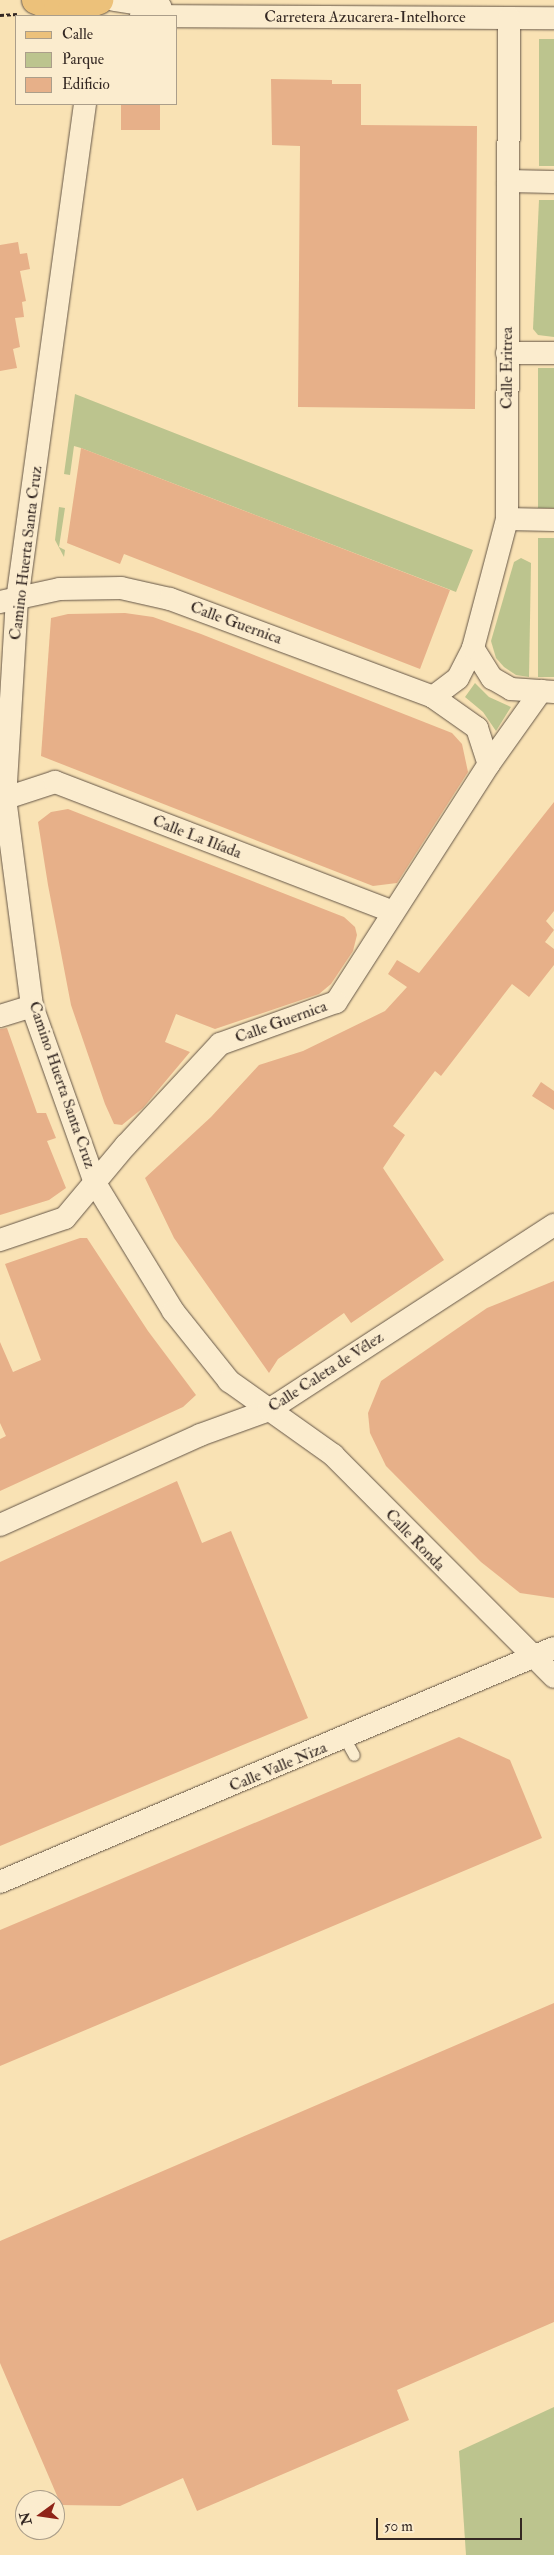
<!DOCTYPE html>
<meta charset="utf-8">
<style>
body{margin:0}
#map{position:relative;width:554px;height:2555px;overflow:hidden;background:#f9e2b4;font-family:"IM FELL Double Pica",serif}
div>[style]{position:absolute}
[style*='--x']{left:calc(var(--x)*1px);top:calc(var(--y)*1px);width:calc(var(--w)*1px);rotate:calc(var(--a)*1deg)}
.green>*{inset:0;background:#bcc48e;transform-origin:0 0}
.building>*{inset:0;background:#e7b089;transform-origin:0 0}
.path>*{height:3px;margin-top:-1.5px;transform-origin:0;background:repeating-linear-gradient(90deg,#342823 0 4px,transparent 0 6.5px)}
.roads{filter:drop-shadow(0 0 1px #655647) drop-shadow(0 0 1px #655647)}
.lane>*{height:11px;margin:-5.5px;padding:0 5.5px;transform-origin:5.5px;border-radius:5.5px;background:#fbecce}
.street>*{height:22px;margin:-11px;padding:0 11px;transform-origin:11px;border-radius:11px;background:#fbecce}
.primary>*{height:28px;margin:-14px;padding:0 14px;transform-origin:14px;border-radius:14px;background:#ecc17a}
span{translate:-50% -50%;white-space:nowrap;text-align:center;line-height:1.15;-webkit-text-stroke:5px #fbecce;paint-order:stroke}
.street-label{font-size:16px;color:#342823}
.legend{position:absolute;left:15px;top:15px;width:162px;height:90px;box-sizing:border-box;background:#fbecce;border:1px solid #ab9e8a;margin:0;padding:6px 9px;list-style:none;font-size:15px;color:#342823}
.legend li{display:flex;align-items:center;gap:10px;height:25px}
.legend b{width:25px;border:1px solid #ab9e8a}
.north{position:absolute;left:15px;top:2490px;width:50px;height:50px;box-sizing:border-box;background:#fbecce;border:1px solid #ab9e8a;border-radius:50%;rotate:256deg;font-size:14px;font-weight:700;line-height:20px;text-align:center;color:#342823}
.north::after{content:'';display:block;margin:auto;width:18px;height:22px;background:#8f2418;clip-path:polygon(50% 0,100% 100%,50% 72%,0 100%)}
.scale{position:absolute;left:376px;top:2518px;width:146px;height:22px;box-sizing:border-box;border:2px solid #342823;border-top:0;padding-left:6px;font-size:15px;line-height:18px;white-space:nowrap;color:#342823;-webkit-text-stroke:4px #fbecce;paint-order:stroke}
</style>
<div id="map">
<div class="green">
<i style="left:539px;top:39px;width:15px;height:127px"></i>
<i style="clip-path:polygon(539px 200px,554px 200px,554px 337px,538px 335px,533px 329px)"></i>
<i style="left:538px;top:368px;width:16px;height:140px"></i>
<i style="clip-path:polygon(75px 394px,473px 550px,456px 592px,81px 448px,74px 446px,70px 475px,64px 474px)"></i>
<i style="clip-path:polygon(59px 507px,65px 508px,59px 547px,65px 550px,64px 557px,55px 540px)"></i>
<i style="left:538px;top:538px;width:16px;height:139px"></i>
<i style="clip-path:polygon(521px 558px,531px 563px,529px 677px,516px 675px,504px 667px,496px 658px,491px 641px,514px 562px)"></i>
<i style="clip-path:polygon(475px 683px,489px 697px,511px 707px,496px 731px,483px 712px,465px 697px)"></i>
<i style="clip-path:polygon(554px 2407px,554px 2555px,466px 2555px,459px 2451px)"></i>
</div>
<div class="building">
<i style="clip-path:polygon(271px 79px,332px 80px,332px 84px,361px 84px,361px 125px,477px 126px,475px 409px,298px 407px,300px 146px,272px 145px)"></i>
<i style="left:121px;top:104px;width:39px;height:26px"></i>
<i style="clip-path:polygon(18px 242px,20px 254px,27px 253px,30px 269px,20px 271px,26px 301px,22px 302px,24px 317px,15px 318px,20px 347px,13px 349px,17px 368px,0 371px,0 245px)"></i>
<i style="clip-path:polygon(81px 448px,450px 590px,420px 669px,124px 554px,120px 564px,67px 543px)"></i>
<i style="clip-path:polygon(125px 613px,153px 617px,201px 634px,452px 733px,462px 744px,468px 772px,397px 883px,373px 886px,41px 756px,51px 618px,68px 614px)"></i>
<i style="clip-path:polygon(554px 802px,554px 911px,546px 921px,554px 930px,545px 942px,554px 949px,554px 965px,529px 997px,512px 984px,441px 1076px,435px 1071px,393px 1126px,405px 1135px,383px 1168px,444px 1260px,351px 1323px,344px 1313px,278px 1359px,269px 1373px,174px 1238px,145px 1178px,211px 1117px,259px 1065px,303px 1051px,385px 1011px,407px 987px,388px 974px,397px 960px,419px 973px)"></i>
<i style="clip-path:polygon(68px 809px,344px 917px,355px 927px,357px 935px,353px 951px,331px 984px,319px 994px,215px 1029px,176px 1014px,165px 1042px,190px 1052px,143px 1108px,122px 1125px,114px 1124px,105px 1104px,71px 1005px,48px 885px,38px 822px,51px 812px)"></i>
<i style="clip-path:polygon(7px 1028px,37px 1113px,46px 1113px,56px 1138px,47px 1141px,66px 1188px,49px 1200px,0 1215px,0 1029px)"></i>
<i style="clip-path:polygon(541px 1082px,554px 1091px,554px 1110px,532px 1096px)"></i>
<i style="clip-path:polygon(80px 1238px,87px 1238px,148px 1331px,196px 1395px,183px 1407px,0 1491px,0 1439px,6px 1436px,0 1423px,0 1342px,13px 1372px,41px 1360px,5px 1264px)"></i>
<i style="clip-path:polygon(554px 1281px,554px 1598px,520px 1593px,481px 1562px,386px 1466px,370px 1433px,368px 1413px,381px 1381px,487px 1308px)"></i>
<i style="clip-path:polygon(177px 1481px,202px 1543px,231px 1531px,308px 1718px,0 1846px,0 1562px)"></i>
<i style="clip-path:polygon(459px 1737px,510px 1760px,542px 1838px,0 2066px,0 1930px)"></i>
<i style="clip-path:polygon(554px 2003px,554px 2322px,397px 2390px,409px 2420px,197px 2511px,183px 2478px,120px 2506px,61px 2505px,0 2363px,0 2241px)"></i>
</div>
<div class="path">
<i style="--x:0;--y:15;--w:17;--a:-3"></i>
</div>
<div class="roads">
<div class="lane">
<i style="--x:345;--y:1739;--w:18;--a:61"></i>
</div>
<div class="street">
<i style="--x:114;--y:0;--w:47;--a:8.7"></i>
<i style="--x:141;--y:16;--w:413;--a:0.3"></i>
<i style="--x:85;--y:104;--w:499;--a:97.8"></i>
<i style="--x:17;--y:598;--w:200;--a:93.4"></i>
<i style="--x:5;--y:798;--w:210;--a:82.6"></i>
<i style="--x:32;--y:1006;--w:188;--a:70.4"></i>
<i style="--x:95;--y:1183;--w:150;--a:58.6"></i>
<i style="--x:173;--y:1311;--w:90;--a:51.3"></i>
<i style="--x:229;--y:1381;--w:128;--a:35.4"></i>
<i style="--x:333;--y:1455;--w:313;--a:45.1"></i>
<i style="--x:508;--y:181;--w:46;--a:1.2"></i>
<i style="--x:507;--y:353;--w:47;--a:0"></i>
<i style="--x:507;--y:519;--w:47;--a:1.2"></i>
<i style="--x:0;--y:602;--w:61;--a:-12.2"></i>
<i style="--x:60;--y:589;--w:61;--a:-0.9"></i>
<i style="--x:121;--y:588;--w:50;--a:12.7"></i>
<i style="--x:170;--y:599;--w:281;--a:20.4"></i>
<i style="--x:433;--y:697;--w:54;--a:35.2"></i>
<i style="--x:477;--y:728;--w:38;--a:72"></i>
<i style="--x:489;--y:764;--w:283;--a:122.7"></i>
<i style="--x:336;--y:1002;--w:123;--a:160.1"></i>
<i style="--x:220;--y:1044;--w:138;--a:132.9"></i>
<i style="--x:126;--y:1145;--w:95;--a:129.9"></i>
<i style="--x:65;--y:1218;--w:69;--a:161.3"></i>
<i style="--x:473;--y:648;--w:36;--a:58"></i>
<i style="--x:492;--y:678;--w:22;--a:30"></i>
<i style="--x:511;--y:689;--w:43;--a:4"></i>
<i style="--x:433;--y:697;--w:31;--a:-37"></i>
<i style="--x:458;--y:678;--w:34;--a:-63"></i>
<i style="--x:473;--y:648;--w:133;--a:-75.2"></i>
<i style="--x:507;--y:519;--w:501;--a:-89.77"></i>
<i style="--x:489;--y:764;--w:90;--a:-54.5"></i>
<i style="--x:0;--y:800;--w:58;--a:-18.1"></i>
<i style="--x:55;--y:782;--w:362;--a:21"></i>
<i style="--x:0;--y:1016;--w:34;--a:-17"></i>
<i style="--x:0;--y:1525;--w:219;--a:-24.2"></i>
<i style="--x:200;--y:1435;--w:73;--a:-19.9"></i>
<i style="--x:269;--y:1410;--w:340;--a:-33"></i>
<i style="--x:0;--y:1882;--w:601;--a:-22.9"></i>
</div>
<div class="primary">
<i style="--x:36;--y:0;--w:24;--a:22"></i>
<i style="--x:58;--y:9;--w:14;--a:4"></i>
<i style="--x:72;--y:10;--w:29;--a:-20"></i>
</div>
</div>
<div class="street-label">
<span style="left:365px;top:17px">Carretera Azucarera-Intelhorce</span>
<span style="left:507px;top:368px;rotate:-90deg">Calle Eritrea</span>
<span style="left:26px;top:553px;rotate:-83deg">Camino Huerta Santa Cruz</span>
<span style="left:236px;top:623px;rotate:20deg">Calle Guernica</span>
<span style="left:197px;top:837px;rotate:21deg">Calle La Ilíada</span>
<span style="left:281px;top:1022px;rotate:-20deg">Calle Guernica</span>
<span style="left:62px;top:1085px;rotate:71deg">Camino Huerta Santa Cruz</span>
<span style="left:326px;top:1372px;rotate:-33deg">Calle Caleta de Vélez</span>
<span style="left:415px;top:1540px;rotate:46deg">Calle Ronda</span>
<span style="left:278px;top:1767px;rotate:-23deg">Calle Valle Niza</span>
</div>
<ul class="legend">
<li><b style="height:6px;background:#ecc17a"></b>Calle</li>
<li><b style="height:14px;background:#bcc48e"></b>Parque</li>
<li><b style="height:14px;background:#e7b089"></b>Edificio</li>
</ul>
<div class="north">N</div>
<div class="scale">50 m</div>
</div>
